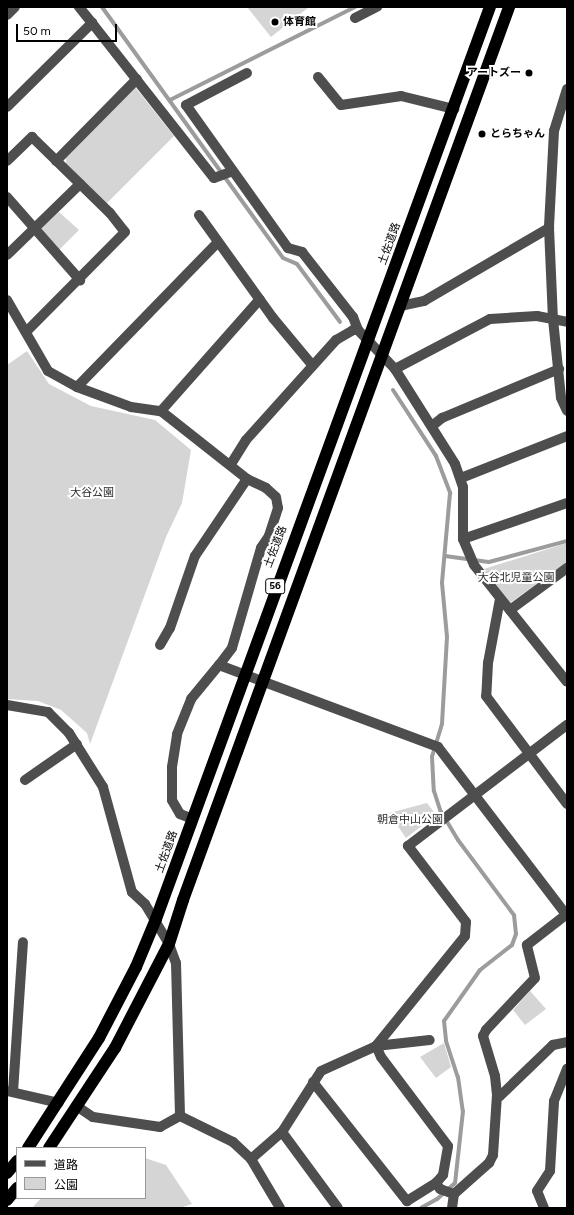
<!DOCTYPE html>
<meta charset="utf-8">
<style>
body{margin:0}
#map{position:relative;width:574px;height:1215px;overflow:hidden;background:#fff;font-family:Figtree,"Noto Sans JP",sans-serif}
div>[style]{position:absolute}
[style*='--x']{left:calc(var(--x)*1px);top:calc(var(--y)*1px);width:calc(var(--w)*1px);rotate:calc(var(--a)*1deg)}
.green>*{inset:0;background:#d5d5d5}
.stream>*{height:4px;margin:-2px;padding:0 2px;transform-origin:2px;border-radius:2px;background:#9c9c9c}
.minor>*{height:10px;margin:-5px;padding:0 5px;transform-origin:5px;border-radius:5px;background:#4e4e4e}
.highway>*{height:12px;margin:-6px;padding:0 6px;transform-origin:6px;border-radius:6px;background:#000}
.dots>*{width:11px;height:11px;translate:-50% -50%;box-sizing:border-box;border:2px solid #fff;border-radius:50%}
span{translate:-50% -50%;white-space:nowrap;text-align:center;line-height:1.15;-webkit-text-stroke:4px #fff;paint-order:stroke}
.shield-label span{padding:1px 3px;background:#fff;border:1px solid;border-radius:3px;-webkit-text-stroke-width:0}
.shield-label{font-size:10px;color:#000;font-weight:700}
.poi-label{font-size:11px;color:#000;font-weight:700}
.left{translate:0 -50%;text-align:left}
.right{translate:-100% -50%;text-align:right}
.street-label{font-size:11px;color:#000}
.park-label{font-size:11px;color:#2c2c2c}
.frame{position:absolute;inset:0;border:8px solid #000;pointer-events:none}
.legend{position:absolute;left:16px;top:1147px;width:130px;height:52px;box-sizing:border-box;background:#fff;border:1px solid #999;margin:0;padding:5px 7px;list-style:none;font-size:12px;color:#000}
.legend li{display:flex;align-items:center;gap:8px;height:20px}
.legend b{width:20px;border:1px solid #999}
.scale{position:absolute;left:16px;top:24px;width:101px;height:18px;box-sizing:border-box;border:2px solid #000;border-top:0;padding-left:5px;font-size:12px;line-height:14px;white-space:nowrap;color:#000;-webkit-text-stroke:3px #fff;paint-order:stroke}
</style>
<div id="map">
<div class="green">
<i style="clip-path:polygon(247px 7px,309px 7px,271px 37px)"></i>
<i style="clip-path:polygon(135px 87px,174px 136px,107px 203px,66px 165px,66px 158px)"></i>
<i style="clip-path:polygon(59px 212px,79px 230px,58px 251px,40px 230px)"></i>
<i style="clip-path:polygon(27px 351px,49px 384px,91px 406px,155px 420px,191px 450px,182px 503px,166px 537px,90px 744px,87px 733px,61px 710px,38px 701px,7px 699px,7px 365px)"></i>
<i style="clip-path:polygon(567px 543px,567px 562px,510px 603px,484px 569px)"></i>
<i style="clip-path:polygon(427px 803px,436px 815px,406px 838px,389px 813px)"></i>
<i style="clip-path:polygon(530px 991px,546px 1009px,525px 1025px,513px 1010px)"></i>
<i style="clip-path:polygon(444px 1043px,451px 1067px,436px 1078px,420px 1057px)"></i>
<i style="clip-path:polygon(145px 1158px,166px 1165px,192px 1204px,180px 1208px,32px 1208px,41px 1198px,145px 1198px)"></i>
</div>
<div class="stream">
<i style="--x:102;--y:7;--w:309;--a:54.2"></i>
<i style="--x:283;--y:258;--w:15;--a:23"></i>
<i style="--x:297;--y:264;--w:72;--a:53.4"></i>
<i style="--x:170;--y:100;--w:207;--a:-26.7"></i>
<i style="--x:393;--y:390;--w:79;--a:56.9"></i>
<i style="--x:436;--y:456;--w:40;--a:69"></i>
<i style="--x:450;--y:493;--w:90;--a:95.1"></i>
<i style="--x:442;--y:583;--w:54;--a:84.7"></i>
<i style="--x:447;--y:637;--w:87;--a:93.3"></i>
<i style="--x:442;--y:724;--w:34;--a:107"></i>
<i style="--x:432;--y:757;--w:34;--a:87"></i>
<i style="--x:434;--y:791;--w:20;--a:72"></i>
<i style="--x:440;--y:810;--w:35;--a:59"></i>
<i style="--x:458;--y:840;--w:94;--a:53.3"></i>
<i style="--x:514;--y:915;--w:19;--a:84"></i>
<i style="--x:516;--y:934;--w:12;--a:110"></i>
<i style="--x:512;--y:945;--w:41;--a:142"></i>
<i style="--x:480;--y:970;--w:62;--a:125.2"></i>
<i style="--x:444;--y:1021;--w:20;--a:84"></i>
<i style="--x:446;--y:1041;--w:38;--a:72"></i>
<i style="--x:458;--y:1077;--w:34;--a:82"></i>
<i style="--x:463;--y:1111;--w:72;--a:96.3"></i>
<i style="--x:455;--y:1183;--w:24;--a:138"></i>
<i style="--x:437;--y:1199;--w:18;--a:151"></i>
<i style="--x:445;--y:556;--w:44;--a:7.8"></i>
<i style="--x:489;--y:562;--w:81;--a:-15.1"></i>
</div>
<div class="minor">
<i style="--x:7;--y:15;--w:11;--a:-45"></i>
<i style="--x:355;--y:18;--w:25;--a:-27"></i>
<i style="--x:92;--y:23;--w:197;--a:51.8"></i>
<i style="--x:214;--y:178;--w:20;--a:-20"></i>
<i style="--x:247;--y:73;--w:69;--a:152.3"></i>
<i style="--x:186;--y:105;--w:176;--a:54.5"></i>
<i style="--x:288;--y:248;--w:15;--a:16"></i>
<i style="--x:302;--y:252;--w:83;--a:51.9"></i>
<i style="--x:353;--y:317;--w:14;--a:69"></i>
<i style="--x:318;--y:77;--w:36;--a:51"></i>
<i style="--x:341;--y:105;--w:61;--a:-8.5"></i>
<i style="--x:401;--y:96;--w:55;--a:13.8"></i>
<i style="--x:567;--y:89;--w:44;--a:107.2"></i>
<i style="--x:554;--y:131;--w:97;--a:93"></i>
<i style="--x:549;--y:228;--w:91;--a:87.5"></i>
<i style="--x:553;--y:319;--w:79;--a:84.2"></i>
<i style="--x:561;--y:398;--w:14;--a:65"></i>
<i style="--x:7;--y:107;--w:120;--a:-44.7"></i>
<i style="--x:92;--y:23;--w:21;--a:-129"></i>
<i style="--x:7;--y:161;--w:35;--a:-44"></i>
<i style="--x:32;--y:137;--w:109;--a:44.3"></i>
<i style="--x:110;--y:213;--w:24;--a:52"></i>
<i style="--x:125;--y:232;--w:139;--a:134.7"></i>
<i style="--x:56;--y:161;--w:115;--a:-45.4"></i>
<i style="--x:7;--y:197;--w:111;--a:48.7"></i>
<i style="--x:199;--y:215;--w:127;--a:54.3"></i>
<i style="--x:273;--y:318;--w:62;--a:50.2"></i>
<i style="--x:7;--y:255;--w:102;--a:-44.2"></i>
<i style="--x:7;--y:300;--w:82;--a:60"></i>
<i style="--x:48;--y:371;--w:33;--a:29"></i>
<i style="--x:77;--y:387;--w:58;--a:20.3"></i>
<i style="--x:131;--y:407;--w:30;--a:8"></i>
<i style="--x:161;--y:411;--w:110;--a:38.3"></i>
<i style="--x:247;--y:479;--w:21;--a:25"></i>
<i style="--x:266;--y:488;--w:13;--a:42"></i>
<i style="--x:276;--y:497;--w:11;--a:80"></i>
<i style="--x:278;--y:508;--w:29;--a:108"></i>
<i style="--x:269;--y:536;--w:14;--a:124"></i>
<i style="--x:261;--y:548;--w:104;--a:106.2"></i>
<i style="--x:232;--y:648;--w:21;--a:127"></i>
<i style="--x:219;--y:665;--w:234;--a:20.5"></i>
<i style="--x:438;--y:747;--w:213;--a:52.6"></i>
<i style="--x:400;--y:306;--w:25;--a:-12"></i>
<i style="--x:424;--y:301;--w:145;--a:-30.3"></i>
<i style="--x:395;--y:369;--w:107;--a:-27.8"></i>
<i style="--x:490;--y:319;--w:47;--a:-3.7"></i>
<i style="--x:537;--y:316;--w:31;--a:11"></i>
<i style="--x:77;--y:387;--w:202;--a:-45.8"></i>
<i style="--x:161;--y:411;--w:149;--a:-48.5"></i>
<i style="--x:432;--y:426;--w:13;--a:-39"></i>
<i style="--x:442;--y:418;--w:127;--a:-22.7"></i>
<i style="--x:231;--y:464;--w:28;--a:-58"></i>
<i style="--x:246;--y:440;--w:135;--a:-48"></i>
<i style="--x:336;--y:340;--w:20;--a:-30"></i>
<i style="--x:353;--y:330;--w:5;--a:0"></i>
<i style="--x:358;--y:330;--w:54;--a:46.5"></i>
<i style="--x:395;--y:369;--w:112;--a:57.7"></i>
<i style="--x:455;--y:464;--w:24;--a:71"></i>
<i style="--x:463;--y:487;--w:52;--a:90"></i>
<i style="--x:463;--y:539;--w:28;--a:67"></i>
<i style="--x:474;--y:565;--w:149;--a:51.5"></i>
<i style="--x:461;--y:478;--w:114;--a:-21.6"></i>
<i style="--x:463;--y:539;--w:110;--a:-19.1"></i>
<i style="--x:500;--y:599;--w:65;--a:100.6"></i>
<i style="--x:488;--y:663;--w:33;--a:93"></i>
<i style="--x:486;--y:696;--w:135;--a:53.1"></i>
<i style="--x:510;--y:610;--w:71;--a:-36.4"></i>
<i style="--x:160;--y:645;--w:20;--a:-60"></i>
<i style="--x:170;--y:628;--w:76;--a:-70.9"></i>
<i style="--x:195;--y:556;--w:93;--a:-56"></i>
<i style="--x:7;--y:705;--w:42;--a:9.7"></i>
<i style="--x:48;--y:712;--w:30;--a:45"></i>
<i style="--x:69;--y:733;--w:64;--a:57.8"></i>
<i style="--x:103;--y:787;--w:109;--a:74.6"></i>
<i style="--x:132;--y:892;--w:18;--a:43"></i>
<i style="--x:145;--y:904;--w:47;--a:59"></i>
<i style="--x:169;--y:944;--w:20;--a:70"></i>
<i style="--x:176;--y:963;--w:153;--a:88.5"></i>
<i style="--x:25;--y:780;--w:63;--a:-34.7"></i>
<i style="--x:193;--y:819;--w:14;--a:-159"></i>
<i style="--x:180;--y:814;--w:16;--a:-120"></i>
<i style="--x:172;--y:800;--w:33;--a:-90"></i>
<i style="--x:172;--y:767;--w:33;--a:-81"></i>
<i style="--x:177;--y:734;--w:38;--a:-68"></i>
<i style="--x:191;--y:699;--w:44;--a:-50.5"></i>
<i style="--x:313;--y:1082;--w:152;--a:51.7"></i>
<i style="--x:407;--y:1201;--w:34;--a:-32"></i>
<i style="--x:436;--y:1183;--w:11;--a:-49"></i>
<i style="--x:443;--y:1175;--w:29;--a:-80"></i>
<i style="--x:448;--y:1146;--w:111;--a:-127"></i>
<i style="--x:381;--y:1057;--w:12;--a:-114"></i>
<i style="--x:376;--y:1046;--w:54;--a:-6.3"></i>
<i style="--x:7;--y:1091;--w:53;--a:13"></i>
<i style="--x:13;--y:1092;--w:150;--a:-86.2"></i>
<i style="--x:497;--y:1095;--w:19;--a:-96"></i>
<i style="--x:495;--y:1076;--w:42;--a:-106.7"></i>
<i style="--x:483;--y:1036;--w:7;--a:-63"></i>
<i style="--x:486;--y:1030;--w:71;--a:-46.7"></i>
<i style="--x:535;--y:978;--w:34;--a:-104"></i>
<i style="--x:527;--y:945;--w:51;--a:-37.8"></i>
<i style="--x:78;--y:1107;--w:18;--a:34"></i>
<i style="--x:93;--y:1117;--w:68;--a:8.5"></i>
<i style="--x:160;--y:1127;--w:23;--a:-29"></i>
<i style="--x:180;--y:1116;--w:59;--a:26.1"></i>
<i style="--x:233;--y:1142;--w:25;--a:43"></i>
<i style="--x:251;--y:1159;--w:57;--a:59.4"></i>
<i style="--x:282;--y:1132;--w:94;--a:53.6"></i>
<i style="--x:251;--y:1159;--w:41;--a:-41.1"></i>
<i style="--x:282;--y:1132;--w:72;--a:-57.4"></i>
<i style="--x:321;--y:1071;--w:60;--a:-24.4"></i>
<i style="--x:376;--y:1046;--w:141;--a:-51"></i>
<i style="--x:465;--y:936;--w:14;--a:-86"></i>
<i style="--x:466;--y:922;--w:96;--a:-127.3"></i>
<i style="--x:408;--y:846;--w:200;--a:-37.3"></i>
<i style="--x:436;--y:1183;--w:7;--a:56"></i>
<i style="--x:440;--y:1189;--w:15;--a:20"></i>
<i style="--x:454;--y:1194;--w:47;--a:-41.5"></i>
<i style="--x:489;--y:1163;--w:9;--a:-63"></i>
<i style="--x:493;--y:1155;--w:60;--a:-86.2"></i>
<i style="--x:497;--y:1095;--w:3;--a:18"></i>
<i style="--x:500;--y:1096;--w:74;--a:-43.9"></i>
<i style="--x:553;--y:1045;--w:14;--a:-12"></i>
<i style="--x:452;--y:1208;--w:14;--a:-82"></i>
<i style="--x:544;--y:1208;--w:18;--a:-112"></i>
<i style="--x:537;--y:1191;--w:24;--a:-57"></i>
<i style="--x:550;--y:1171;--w:70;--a:-86.7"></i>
<i style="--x:554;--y:1101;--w:35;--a:-68"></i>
</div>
<div class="highway">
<i style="--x:28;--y:1148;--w:131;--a:-57.2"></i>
<i style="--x:99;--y:1038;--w:80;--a:-62.5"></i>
<i style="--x:136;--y:967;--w:52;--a:-67.4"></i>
<i style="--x:156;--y:919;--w:971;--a:-69.89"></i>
<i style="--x:49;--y:1148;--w:120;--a:-56.6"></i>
<i style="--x:115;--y:1048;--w:117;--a:-62.6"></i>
<i style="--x:169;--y:944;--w:46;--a:-72.3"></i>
<i style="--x:183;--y:900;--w:951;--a:-69.94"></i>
<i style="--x:7;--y:1173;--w:16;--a:-50"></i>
<i style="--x:7;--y:1200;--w:16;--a:-50"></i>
</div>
<div class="dots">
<i style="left:275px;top:22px;background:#000"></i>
<i style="left:529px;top:73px;background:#000"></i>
<i style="left:482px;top:134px;background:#000"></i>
</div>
<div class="shield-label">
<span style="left:275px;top:586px">56</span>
</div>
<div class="poi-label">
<span class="left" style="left:283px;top:22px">体育館</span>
<span class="right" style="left:521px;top:73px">アートズー</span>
<span class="left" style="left:490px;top:134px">とらちゃん</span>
</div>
<div class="street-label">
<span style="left:390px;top:244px;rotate:-70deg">土佐道路</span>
<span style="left:276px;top:547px;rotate:-69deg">土佐道路</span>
<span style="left:167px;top:852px;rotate:-70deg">土佐道路</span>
</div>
<div class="park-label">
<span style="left:92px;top:493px">大谷公園</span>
<span style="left:516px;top:578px">大谷北児童公園</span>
<span style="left:410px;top:820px">朝倉中山公園</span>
</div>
<div class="frame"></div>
<ul class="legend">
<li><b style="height:5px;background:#4e4e4e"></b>道路</li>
<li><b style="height:11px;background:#d5d5d5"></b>公園</li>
</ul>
<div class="scale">50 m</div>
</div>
